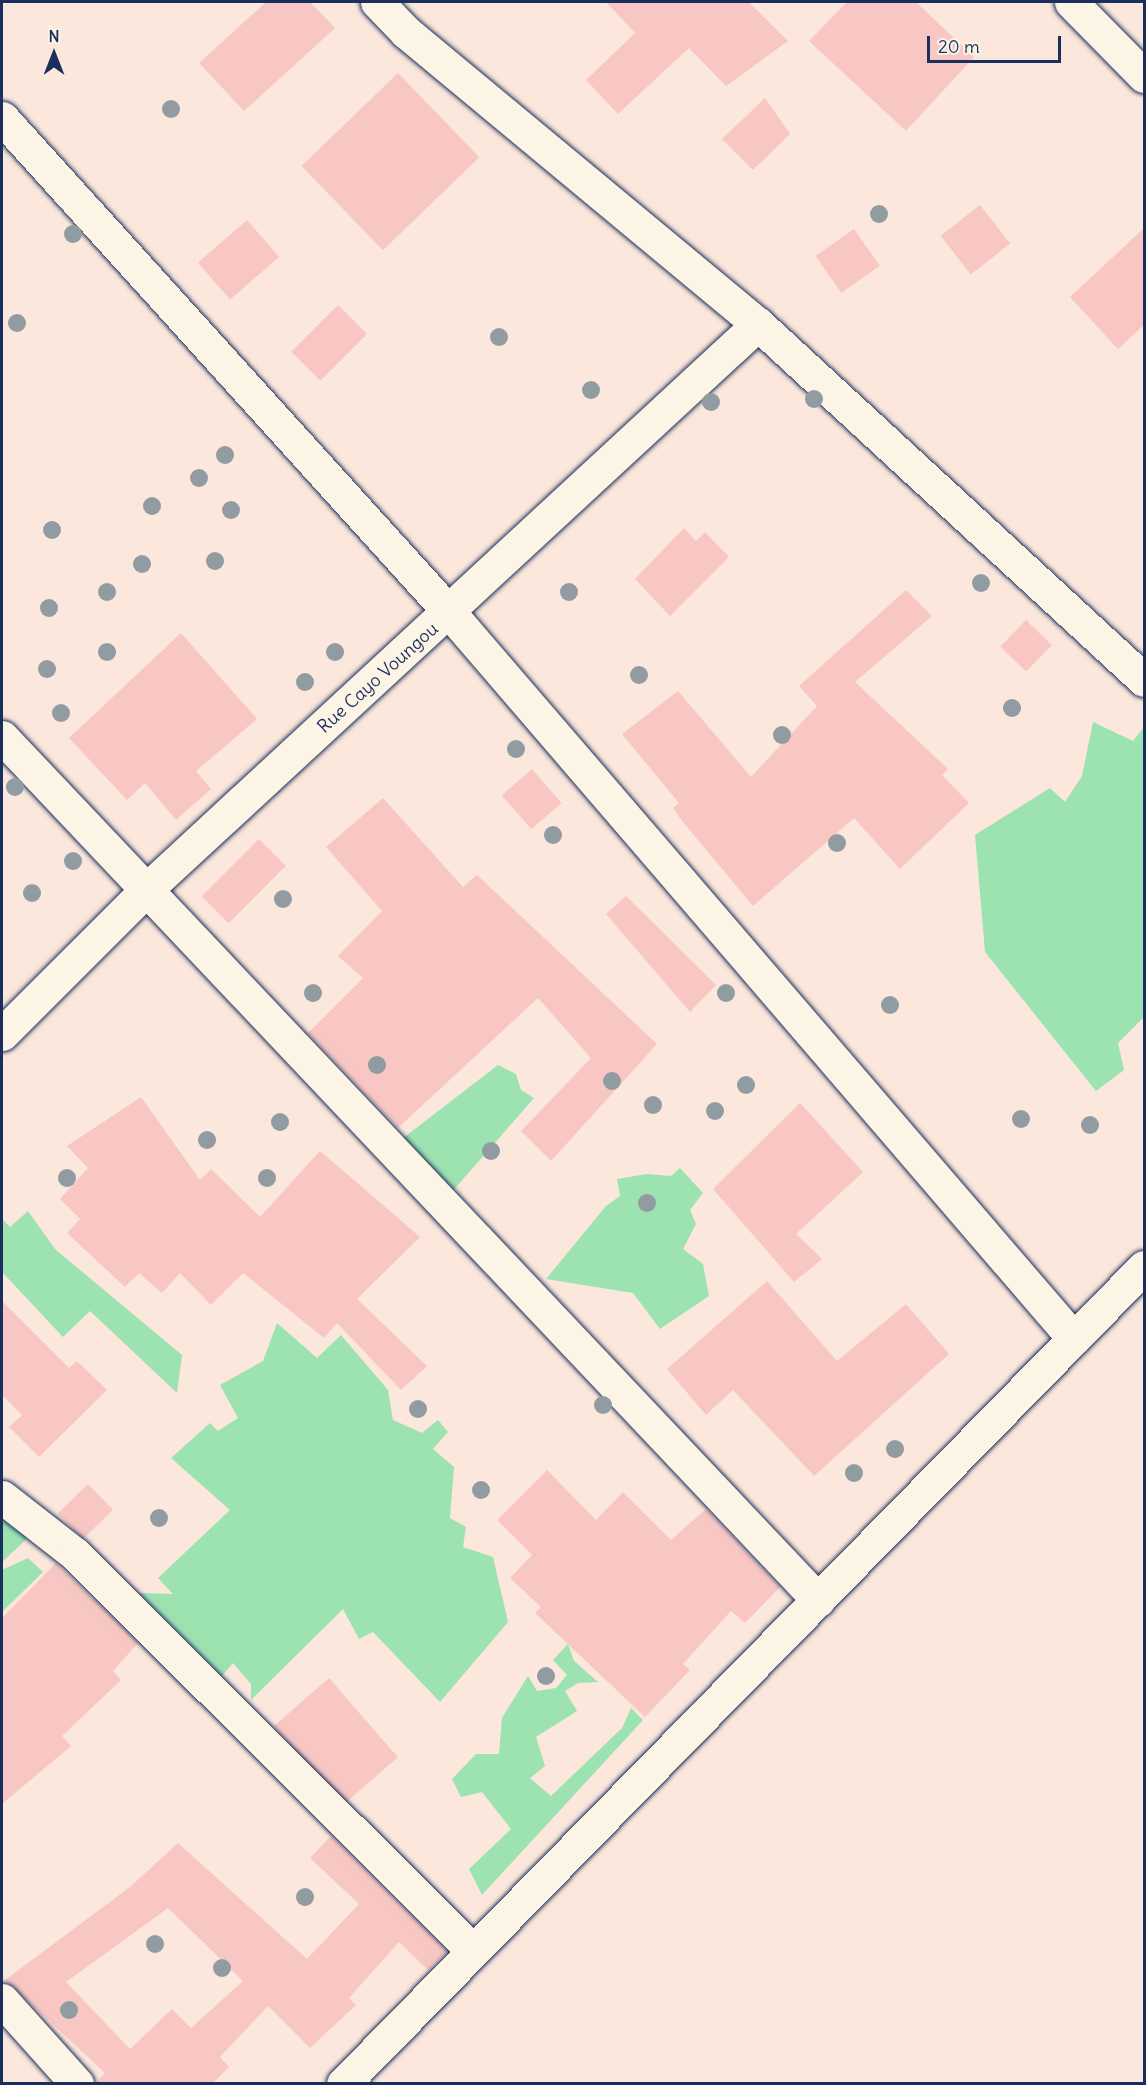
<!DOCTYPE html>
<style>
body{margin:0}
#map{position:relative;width:1146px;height:2085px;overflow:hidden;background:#fbe7db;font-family:Delius,sans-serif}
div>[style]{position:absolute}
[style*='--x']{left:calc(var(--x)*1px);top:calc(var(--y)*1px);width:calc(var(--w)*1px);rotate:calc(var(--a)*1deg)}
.green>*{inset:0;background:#9ce3b1}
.building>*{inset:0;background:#f8c7c3;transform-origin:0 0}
.roads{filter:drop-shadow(0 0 2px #1b2f5e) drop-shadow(0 0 2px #1b2f5e)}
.minor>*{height:33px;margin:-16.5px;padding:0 16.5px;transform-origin:16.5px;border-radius:16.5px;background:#fcf5e5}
.trees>*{width:18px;height:18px;margin:-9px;border-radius:50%;background:#919ba2}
span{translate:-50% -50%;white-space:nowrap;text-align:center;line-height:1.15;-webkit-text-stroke:4.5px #fcf5e5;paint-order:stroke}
.street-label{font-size:18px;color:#1b2f5e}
.frame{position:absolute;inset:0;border:3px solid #1b2f5e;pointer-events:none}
.north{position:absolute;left:24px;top:24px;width:60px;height:60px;-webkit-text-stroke:4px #fcf5e5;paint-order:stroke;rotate:0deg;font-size:16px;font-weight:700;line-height:24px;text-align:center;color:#1b2f5e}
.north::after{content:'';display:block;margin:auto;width:21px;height:27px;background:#1b2f5e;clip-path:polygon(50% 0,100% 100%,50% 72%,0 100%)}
.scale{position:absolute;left:927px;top:36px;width:134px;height:27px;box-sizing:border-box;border:3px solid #1b2f5e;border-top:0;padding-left:8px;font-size:18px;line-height:21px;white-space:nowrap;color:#1b2f5e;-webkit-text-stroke:4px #fcf5e5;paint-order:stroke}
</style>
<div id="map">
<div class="green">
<i style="clip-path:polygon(1093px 722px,1133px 741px,1144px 727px,1144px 1017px,1118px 1043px,1124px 1070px,1096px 1091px,985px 952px,975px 835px,1050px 788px,1065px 802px,1082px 776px)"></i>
<i style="clip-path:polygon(498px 1065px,516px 1074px,521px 1090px,534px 1098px,449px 1195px,398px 1142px)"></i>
<i style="clip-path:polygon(680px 1168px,703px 1193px,690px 1210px,696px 1224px,683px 1249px,703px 1264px,709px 1296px,660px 1329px,633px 1293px,546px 1279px,606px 1206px,620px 1196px,617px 1179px,647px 1174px,671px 1176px)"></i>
<i style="clip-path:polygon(28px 1211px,55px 1249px,182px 1355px,177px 1393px,90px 1311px,63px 1337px,2px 1272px,2px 1219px,10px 1227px)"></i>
<i style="clip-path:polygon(277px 1323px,317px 1358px,341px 1335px,388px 1390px,393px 1420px,422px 1433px,438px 1420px,448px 1432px,433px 1449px,454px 1467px,450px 1518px,466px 1527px,463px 1547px,493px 1557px,508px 1622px,440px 1702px,373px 1632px,359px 1639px,343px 1609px,251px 1700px,251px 1684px,233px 1663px,222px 1676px,139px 1593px,173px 1594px,158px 1578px,230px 1510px,171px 1458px,210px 1423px,218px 1431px,238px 1418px,220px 1385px,263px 1361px)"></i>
<i style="clip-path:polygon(2px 1506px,32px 1534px,2px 1562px)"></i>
<i style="clip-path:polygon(28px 1558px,43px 1572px,2px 1612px,2px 1570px)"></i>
<i style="clip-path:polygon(568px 1644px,574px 1661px,598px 1682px,578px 1683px,565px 1691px,577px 1711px,536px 1737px,545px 1766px,530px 1778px,551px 1796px,622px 1728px,631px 1708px,643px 1720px,482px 1895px,469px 1869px,511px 1829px,482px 1792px,461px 1797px,452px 1779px,476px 1754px,499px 1754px,502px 1718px,528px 1676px,537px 1691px,556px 1688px,567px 1675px,553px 1660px)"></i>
</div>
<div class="building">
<i style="clip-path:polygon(266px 2px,310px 2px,335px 28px,244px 111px,199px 63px)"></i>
<i style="clip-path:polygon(606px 2px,749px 2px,788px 41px,726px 86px,689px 48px,618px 114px,586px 80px,635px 33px)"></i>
<i style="clip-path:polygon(847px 2px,916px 2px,974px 57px,906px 131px,809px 41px)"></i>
<i style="left:398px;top:73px;width:117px;height:134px;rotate:46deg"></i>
<i style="clip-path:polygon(765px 98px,790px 134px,753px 170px,722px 139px)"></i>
<i style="left:980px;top:205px;width:49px;height:50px;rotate:52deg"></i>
<i style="left:247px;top:220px;width:49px;height:65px;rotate:49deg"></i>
<i style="clip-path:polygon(1144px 228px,1144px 325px,1118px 349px,1070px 297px)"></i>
<i style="left:854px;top:229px;width:45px;height:47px;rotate:55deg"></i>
<i style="left:338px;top:305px;width:41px;height:66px;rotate:45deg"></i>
<i style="clip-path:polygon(684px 528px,696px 541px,705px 532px,729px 557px,670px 616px,635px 579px)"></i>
<i style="clip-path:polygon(906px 590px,932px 616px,855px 682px,948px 769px,942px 775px,969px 803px,900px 869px,854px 818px,753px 906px,682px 821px,673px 808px,679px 803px,622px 734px,678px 691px,751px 777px,817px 706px,799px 686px)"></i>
<i style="left:1026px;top:620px;width:36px;height:37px;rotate:44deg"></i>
<i style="clip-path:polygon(181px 633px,257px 719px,196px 771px,211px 789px,176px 820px,145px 783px,127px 800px,69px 738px)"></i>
<i style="left:532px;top:769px;width:45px;height:40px;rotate:49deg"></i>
<i style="clip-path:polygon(383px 798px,463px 887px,477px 875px,657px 1044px,551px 1161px,521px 1131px,591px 1058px,538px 998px,398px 1128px,308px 1033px,363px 978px,338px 956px,382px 911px,326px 847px)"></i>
<i style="left:259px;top:839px;width:38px;height:81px;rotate:45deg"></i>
<i style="clip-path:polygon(626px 896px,716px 985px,690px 1012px,606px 914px)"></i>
<i style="clip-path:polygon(141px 1097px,200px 1180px,211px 1169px,260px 1217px,320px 1151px,420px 1237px,357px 1299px,427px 1366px,401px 1390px,337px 1323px,324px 1338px,243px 1273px,211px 1305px,180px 1273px,162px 1293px,139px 1273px,125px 1287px,67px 1233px,80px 1219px,60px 1199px,88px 1168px,67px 1146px)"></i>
<i style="clip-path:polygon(800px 1103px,863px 1172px,796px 1234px,822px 1259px,794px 1282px,713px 1189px)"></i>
<i style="clip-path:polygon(767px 1281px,837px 1361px,906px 1304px,949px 1354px,814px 1476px,733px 1390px,706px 1415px,667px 1369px)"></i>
<i style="clip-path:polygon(2px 1301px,69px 1368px,77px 1361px,107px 1390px,39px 1457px,9px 1427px,22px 1415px,2px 1395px)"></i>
<i style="clip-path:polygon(547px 1470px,596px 1520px,623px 1492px,671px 1540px,706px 1509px,780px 1587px,745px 1623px,731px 1611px,683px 1664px,690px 1670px,645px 1717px,535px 1613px,541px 1607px,510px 1578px,532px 1555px,497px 1520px)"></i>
<i style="left:88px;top:1484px;width:36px;height:42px;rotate:46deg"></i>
<i style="clip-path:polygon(56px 1563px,138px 1643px,113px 1671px,121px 1680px,62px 1736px,71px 1746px,2px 1804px,2px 1618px)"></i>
<i style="left:329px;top:1678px;width:105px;height:73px;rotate:49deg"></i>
<i style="clip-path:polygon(evenodd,331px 1836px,447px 1951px,428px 1970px,399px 1942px,349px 1998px,356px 2005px,310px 2048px,268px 2006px,220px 2057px,229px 2067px,212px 2084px,95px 2084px,105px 2073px,5px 1980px,130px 1887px,178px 1843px,307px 1959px,359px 1904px,310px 1858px,331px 1836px,168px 1908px,243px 1981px,191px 2028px,172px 2009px,130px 2049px,66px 1982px,168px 1908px)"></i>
</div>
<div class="roads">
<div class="minor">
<i style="--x:377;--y:2;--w:42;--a:46"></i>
<i style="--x:406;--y:32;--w:457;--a:39.7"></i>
<i style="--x:758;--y:324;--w:525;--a:42.68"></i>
<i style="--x:1071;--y:2;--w:104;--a:45.4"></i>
<i style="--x:2;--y:118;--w:668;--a:47.85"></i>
<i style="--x:450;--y:613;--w:957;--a:49.32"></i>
<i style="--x:2;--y:737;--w:1188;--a:46.6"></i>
<i style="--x:2;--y:1034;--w:205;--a:-45"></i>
<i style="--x:147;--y:889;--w:832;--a:-42.76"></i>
<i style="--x:2;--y:1497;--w:93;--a:38"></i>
<i style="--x:75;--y:1554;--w:562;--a:44.93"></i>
<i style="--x:2;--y:2000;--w:113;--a:48.2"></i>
<i style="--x:343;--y:2084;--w:1144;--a:-45.57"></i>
</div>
</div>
<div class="trees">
<i style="left:171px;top:109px"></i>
<i style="left:879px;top:214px"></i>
<i style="left:73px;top:234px"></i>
<i style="left:17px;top:323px"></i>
<i style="left:499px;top:337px"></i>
<i style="left:591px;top:390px"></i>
<i style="left:814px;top:399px"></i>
<i style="left:711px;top:402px"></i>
<i style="left:225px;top:455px"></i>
<i style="left:199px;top:478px"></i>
<i style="left:152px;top:506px"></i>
<i style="left:231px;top:510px"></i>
<i style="left:52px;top:530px"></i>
<i style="left:215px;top:561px"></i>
<i style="left:142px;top:564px"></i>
<i style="left:981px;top:583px"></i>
<i style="left:107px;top:592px"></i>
<i style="left:569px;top:592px"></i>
<i style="left:49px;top:608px"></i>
<i style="left:107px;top:652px"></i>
<i style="left:335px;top:652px"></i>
<i style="left:47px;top:669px"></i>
<i style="left:639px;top:675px"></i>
<i style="left:305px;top:682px"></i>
<i style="left:1012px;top:708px"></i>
<i style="left:61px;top:713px"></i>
<i style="left:782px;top:735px"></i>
<i style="left:516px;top:749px"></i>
<i style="left:15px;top:787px"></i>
<i style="left:553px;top:835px"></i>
<i style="left:837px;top:843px"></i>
<i style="left:73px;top:861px"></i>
<i style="left:32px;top:893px"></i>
<i style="left:283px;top:899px"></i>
<i style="left:313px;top:993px"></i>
<i style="left:726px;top:993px"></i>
<i style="left:890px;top:1005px"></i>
<i style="left:377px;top:1065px"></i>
<i style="left:612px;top:1081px"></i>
<i style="left:746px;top:1085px"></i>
<i style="left:653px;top:1105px"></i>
<i style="left:715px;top:1111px"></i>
<i style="left:1021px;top:1119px"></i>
<i style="left:280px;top:1122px"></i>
<i style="left:1090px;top:1125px"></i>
<i style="left:207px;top:1140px"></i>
<i style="left:491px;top:1151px"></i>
<i style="left:67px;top:1178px"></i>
<i style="left:267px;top:1178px"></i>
<i style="left:647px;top:1203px"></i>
<i style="left:603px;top:1405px"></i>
<i style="left:418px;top:1409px"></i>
<i style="left:895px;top:1449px"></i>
<i style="left:854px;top:1473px"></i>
<i style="left:481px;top:1490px"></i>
<i style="left:159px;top:1518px"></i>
<i style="left:546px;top:1676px"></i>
<i style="left:305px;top:1897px"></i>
<i style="left:155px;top:1944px"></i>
<i style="left:222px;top:1968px"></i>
<i style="left:69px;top:2010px"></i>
</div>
<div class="street-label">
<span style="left:378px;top:678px;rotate:-42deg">Rue Cayo Voungou</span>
</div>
<div class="frame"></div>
<div class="north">N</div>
<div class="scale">20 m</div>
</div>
